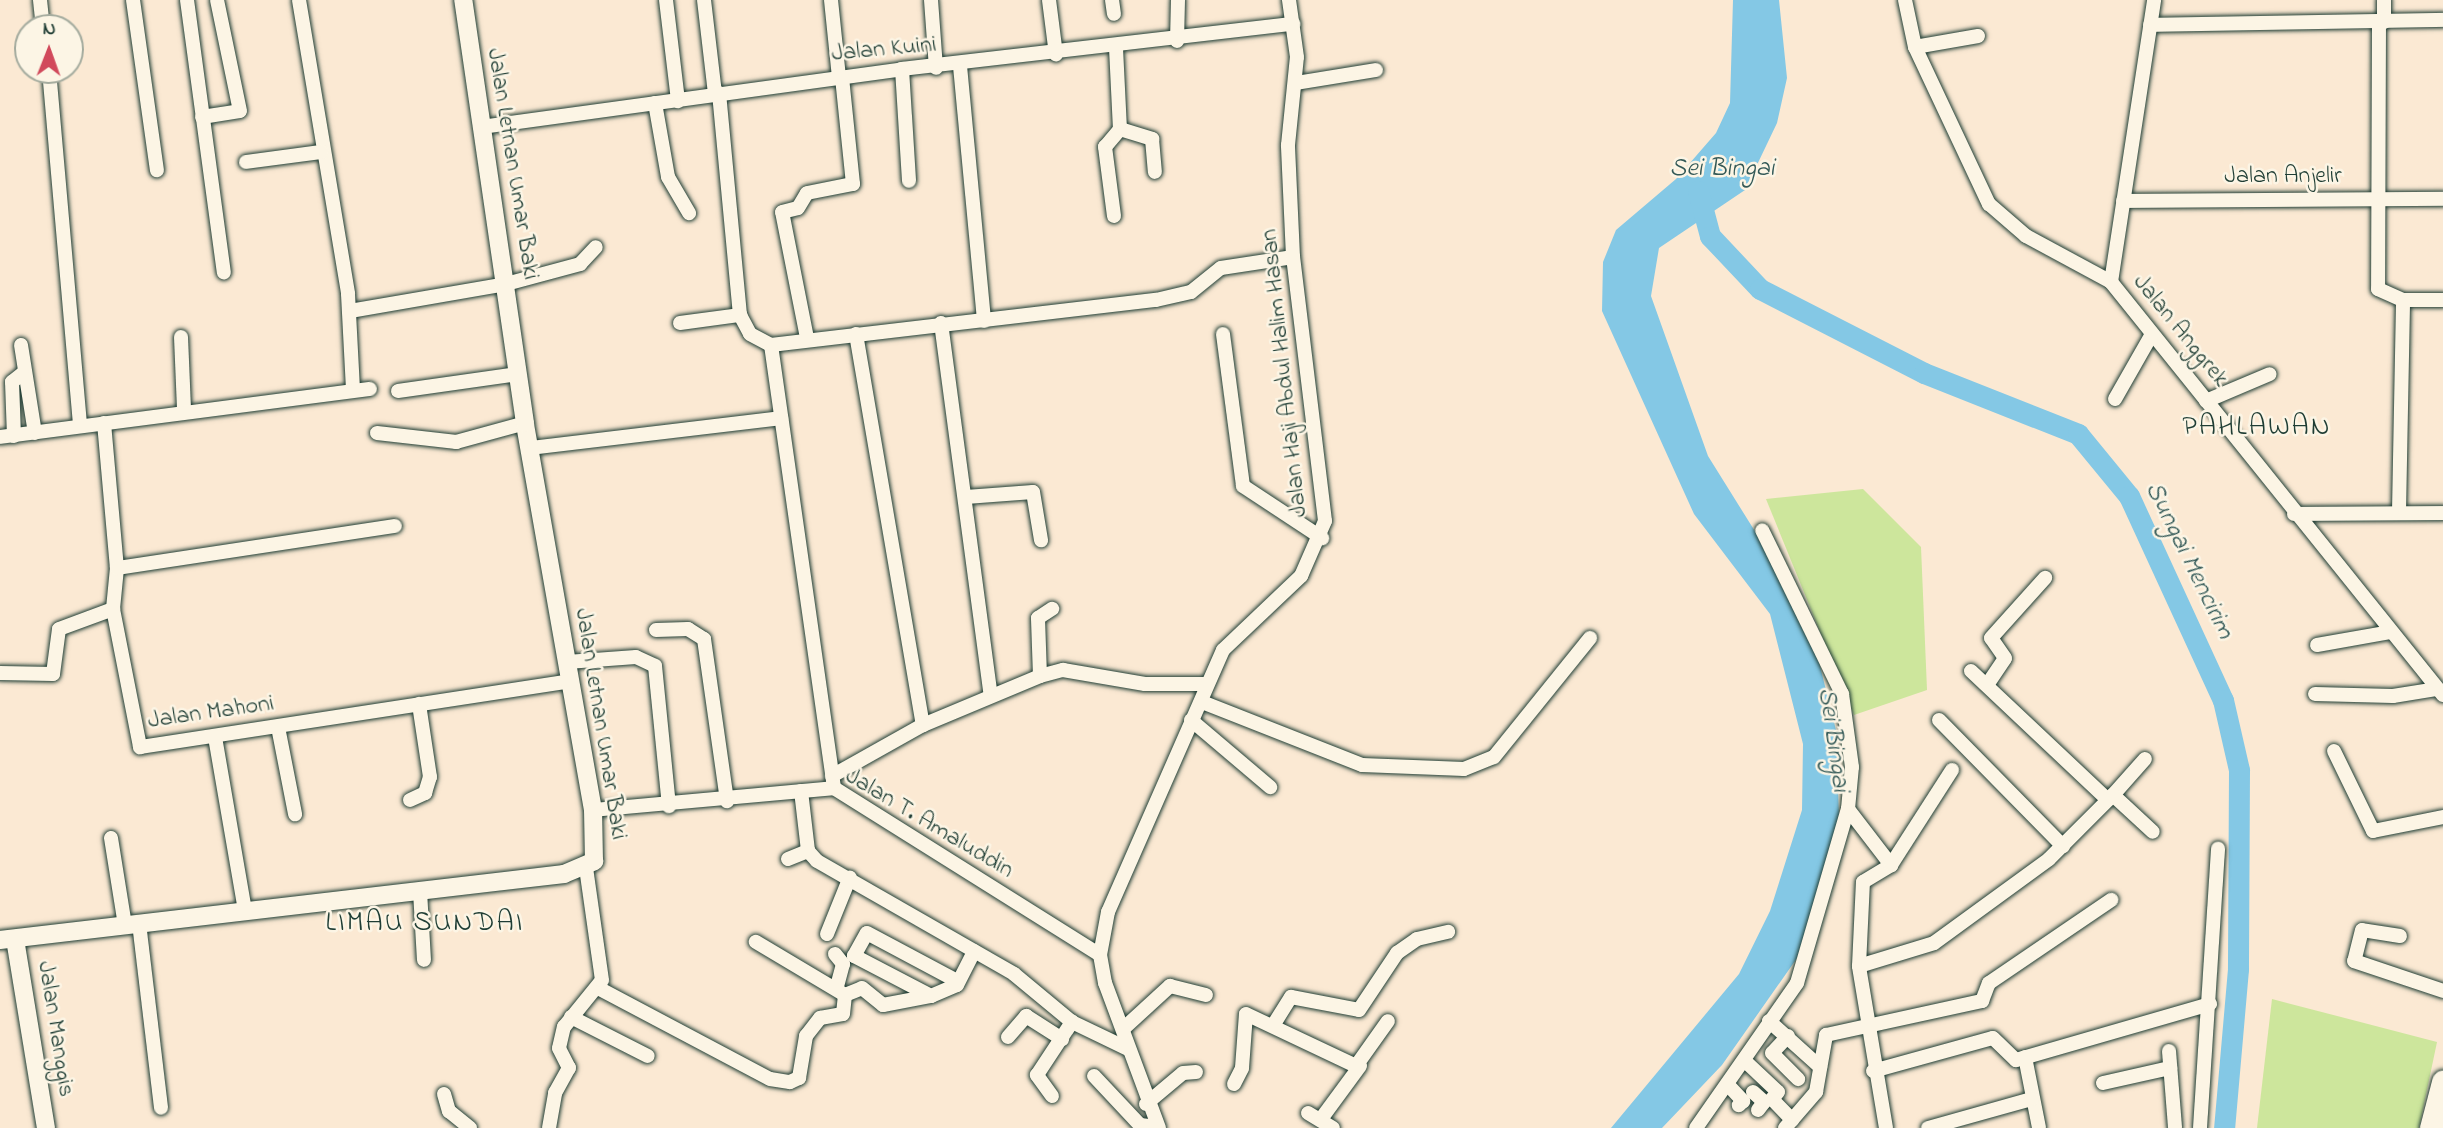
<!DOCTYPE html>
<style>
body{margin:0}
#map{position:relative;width:2443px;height:1128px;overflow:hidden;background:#fbe9d3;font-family:"Indie Flower",sans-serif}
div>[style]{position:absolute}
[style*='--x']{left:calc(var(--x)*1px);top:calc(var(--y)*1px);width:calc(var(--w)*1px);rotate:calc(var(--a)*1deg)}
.green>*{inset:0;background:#cde69c}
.water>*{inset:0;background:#84c8e5}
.river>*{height:21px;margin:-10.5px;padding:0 10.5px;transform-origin:10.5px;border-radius:10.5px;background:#84c8e5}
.roads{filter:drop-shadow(0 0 2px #1f3d34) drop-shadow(0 0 2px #1f3d34)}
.minor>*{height:14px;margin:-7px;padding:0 7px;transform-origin:7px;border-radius:7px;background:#fcf5e5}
.tertiary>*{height:18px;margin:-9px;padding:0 9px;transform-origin:9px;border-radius:9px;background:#fcf5e5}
.primary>*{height:23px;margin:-11.5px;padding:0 11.5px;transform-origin:11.5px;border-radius:11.5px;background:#fcf5e5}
span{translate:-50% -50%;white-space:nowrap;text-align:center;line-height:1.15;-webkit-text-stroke:5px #fcf5e5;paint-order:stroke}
.street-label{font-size:24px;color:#1f3d34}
.water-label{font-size:26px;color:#335957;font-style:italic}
.quarter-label{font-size:28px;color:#1f3d34;letter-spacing:2px}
.north{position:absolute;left:14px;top:14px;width:70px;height:70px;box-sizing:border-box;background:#fcf5e5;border:2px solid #a4ab9e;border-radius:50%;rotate:1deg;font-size:19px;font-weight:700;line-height:28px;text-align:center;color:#1f3d34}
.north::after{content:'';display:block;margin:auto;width:24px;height:32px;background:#d1495b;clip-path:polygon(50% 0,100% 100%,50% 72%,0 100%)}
</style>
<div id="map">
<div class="green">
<i style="clip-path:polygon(1863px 489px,1921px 547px,1927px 690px,1854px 715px,1766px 499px)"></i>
<i style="clip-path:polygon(2272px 999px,2437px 1042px,2419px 1128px,2257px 1128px)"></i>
</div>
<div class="water">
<i style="clip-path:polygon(1733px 0,1779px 0,1787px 78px,1777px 123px,1745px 190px,1659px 248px,1651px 296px,1708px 456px,1771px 557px,1817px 654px,1836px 730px,1839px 815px,1802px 951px,1722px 1065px,1662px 1128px,1611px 1128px,1739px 974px,1770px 911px,1802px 810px,1803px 744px,1770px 614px,1694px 514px,1602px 311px,1603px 262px,1616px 230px,1676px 179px,1716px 133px,1730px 103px)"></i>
</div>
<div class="river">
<i style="--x:1698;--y:191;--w:47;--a:75.1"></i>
<i style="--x:1710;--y:236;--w:73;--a:46.7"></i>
<i style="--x:1760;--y:289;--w:184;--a:27.1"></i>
<i style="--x:1924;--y:373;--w:166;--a:21.6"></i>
<i style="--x:2078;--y:434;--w:80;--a:50.6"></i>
<i style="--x:2129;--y:496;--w:225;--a:65.3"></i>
<i style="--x:2223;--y:700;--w:72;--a:77.1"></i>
<i style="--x:2239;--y:770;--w:199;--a:90.3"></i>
<i style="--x:2238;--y:969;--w:160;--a:95"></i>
</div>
<div class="roads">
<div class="minor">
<i style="--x:40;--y:0;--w:28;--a:84"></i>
<i style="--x:133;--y:0;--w:172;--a:82"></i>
<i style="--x:187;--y:0;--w:275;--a:82.3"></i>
<i style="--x:299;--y:0;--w:298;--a:80.5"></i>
<i style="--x:348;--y:294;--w:96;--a:87"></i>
<i style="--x:666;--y:0;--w:102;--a:83.2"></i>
<i style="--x:704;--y:0;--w:95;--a:83.3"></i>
<i style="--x:831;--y:0;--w:77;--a:84.1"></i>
<i style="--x:931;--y:0;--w:68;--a:85.8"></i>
<i style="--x:1049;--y:0;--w:55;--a:82.7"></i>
<i style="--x:1112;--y:0;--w:14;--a:82"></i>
<i style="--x:1905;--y:0;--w:48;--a:78"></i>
<i style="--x:1915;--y:47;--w:174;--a:64.8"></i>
<i style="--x:1989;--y:204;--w:49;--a:40.9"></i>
<i style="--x:2026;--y:236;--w:97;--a:28.4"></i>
<i style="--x:2111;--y:282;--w:530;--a:51.21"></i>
<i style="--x:2379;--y:22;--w:267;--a:90.2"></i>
<i style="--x:2378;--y:289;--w:27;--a:24"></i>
<i style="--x:2403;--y:300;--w:40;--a:0"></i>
<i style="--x:2384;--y:22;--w:22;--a:-90"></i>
<i style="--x:2150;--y:25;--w:293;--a:-1"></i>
<i style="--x:1177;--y:41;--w:41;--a:-88.6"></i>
<i style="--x:1915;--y:47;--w:64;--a:-9.9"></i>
<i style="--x:1116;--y:48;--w:81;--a:87.2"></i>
<i style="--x:1120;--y:129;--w:34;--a:17"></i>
<i style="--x:1152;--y:139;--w:33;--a:85"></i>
<i style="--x:960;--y:66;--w:256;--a:84.6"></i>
<i style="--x:902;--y:69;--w:112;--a:86.4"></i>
<i style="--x:49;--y:70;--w:356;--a:85"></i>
<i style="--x:1296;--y:83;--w:81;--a:-9.2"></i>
<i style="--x:719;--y:93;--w:223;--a:84.6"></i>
<i style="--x:740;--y:315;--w:21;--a:62"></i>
<i style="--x:750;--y:334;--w:24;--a:28"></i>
<i style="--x:771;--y:345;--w:388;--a:-6.7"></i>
<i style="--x:1156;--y:300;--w:36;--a:-13"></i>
<i style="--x:1191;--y:292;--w:38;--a:-39"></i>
<i style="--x:1221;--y:268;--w:73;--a:-8.7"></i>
<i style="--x:655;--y:103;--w:75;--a:80"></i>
<i style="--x:668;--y:177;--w:42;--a:59.7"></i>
<i style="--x:202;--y:117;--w:38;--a:-9"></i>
<i style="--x:240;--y:111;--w:113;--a:-101.7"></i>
<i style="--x:481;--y:127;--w:425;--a:-7.8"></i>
<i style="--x:902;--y:69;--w:394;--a:-6.6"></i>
<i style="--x:246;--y:162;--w:76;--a:-7.6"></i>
<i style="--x:2123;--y:201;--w:320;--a:-0.4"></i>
<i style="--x:1114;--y:216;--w:70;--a:-97.4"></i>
<i style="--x:1105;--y:147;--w:23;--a:-50"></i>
<i style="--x:2111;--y:282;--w:285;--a:-81.3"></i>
<i style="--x:350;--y:311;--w:158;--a:-9.8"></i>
<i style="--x:506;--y:284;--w:77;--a:-15.1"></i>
<i style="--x:580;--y:264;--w:23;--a:-47"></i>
<i style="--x:680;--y:323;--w:61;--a:-7.6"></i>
<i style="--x:941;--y:323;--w:376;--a:82.4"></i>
<i style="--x:856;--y:334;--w:397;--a:80.3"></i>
<i style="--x:1223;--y:334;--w:153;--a:82.5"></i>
<i style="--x:1243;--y:486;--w:95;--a:33.4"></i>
<i style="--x:181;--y:337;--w:72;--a:87.6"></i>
<i style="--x:807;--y:338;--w:128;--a:-101.2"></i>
<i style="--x:782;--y:212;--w:16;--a:-14"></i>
<i style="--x:798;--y:208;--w:17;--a:-59"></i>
<i style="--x:807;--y:193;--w:47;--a:-11.1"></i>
<i style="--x:853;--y:184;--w:108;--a:-95.9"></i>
<i style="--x:21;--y:345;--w:89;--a:81"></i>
<i style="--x:771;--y:345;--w:447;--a:81.9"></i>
<i style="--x:398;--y:391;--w:121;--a:-8.1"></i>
<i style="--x:2115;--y:399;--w:73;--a:-60.3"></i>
<i style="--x:2206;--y:401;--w:69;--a:-22.9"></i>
<i style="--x:104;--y:423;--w:146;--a:84.9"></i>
<i style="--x:117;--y:568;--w:41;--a:95.6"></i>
<i style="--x:113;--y:609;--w:141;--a:78.9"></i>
<i style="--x:140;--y:747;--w:436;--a:-8.7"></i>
<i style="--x:377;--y:433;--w:80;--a:6.5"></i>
<i style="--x:456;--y:442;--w:72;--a:-15.4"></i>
<i style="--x:14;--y:436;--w:54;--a:-92.1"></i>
<i style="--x:12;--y:382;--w:13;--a:-39"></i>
<i style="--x:0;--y:437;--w:373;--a:-7.4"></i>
<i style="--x:530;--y:448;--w:253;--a:-6.8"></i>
<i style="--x:966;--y:497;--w:67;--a:-4.3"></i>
<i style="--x:1033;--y:492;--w:49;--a:80.5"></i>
<i style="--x:2399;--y:512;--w:212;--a:-88.9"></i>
<i style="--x:2294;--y:514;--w:149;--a:-0.4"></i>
<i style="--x:117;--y:568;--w:281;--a:-8.6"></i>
<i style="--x:656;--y:630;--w:32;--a:-2"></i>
<i style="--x:688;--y:629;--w:19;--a:32"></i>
<i style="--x:704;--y:639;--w:164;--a:81.9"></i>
<i style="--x:2317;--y:645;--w:74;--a:-10.1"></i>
<i style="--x:567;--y:662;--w:69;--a:-4.1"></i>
<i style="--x:636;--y:657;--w:21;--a:25"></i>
<i style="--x:655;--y:666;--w:141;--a:84.3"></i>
<i style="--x:1971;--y:671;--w:188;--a:43.3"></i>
<i style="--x:0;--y:673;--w:53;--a:1.1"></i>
<i style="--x:53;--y:674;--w:45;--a:-82.4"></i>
<i style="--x:59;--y:629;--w:58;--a:-20.3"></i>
<i style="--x:1040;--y:676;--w:58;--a:-92"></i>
<i style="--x:1038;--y:618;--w:17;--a:-33"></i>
<i style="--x:1987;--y:685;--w:32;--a:-56"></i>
<i style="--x:2005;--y:658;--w:24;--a:-125"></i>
<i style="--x:1991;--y:638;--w:81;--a:-48"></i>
<i style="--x:2315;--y:694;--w:78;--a:1.5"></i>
<i style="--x:2393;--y:696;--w:45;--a:-9"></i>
<i style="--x:1202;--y:702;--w:172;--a:21.5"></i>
<i style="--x:1362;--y:765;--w:102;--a:2.2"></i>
<i style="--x:1464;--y:769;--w:32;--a:-22"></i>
<i style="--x:1494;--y:757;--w:153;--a:-51.1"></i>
<i style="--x:1191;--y:720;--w:104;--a:40.3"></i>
<i style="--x:1939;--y:720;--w:177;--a:45.5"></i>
<i style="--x:278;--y:727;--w:89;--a:78.9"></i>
<i style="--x:215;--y:737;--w:176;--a:80.2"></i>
<i style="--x:2334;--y:751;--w:89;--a:64"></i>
<i style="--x:2373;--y:831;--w:71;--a:-11.3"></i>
<i style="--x:832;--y:776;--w:104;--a:-29.3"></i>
<i style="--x:923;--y:725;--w:127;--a:-22.7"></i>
<i style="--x:1040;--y:676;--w:24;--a:-15"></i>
<i style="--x:1063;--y:670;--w:83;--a:9.7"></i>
<i style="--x:1145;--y:684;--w:62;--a:0"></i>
<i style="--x:801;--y:791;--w:60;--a:83.3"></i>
<i style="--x:808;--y:851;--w:13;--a:48"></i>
<i style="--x:817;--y:861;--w:227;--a:29.8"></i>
<i style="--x:1014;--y:974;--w:75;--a:39.6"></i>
<i style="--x:1072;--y:1022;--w:62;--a:25.7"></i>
<i style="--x:2113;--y:795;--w:48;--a:-48.4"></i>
<i style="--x:410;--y:800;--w:17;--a:-25"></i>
<i style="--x:425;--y:793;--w:17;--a:-73"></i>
<i style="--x:430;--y:777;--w:74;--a:-98.6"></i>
<i style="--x:1848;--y:809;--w:71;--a:52.5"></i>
<i style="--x:593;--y:810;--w:242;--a:-5.2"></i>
<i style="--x:834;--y:788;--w:314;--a:32.1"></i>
<i style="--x:111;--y:838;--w:88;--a:80.9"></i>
<i style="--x:788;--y:859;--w:22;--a:-22"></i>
<i style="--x:420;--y:891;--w:69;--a:86.7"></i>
<i style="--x:139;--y:923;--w:186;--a:83.2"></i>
<i style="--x:827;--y:934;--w:61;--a:-68"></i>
<i style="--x:2400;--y:936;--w:38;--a:-171"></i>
<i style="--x:2362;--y:930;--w:32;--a:104"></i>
<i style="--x:2354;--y:961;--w:94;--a:18.6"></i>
<i style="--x:835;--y:954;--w:13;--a:51"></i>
<i style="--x:843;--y:964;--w:24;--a:105"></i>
<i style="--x:1859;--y:966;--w:78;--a:-17"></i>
<i style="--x:1934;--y:943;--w:142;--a:-36.1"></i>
<i style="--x:2049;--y:859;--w:91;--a:-45"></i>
<i style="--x:2113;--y:795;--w:54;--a:42.8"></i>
<i style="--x:600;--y:989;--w:192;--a:27.9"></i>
<i style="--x:770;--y:1079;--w:20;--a:9"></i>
<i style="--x:790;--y:1082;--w:10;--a:-24"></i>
<i style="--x:799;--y:1078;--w:43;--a:-80.5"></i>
<i style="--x:806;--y:1036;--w:23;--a:-52"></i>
<i style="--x:820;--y:1018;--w:23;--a:-10"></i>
<i style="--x:843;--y:1014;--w:19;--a:-84"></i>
<i style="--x:845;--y:995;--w:104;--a:-149.2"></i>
<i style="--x:845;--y:995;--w:18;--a:-22"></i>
<i style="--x:862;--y:988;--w:27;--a:39"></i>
<i style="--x:883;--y:1005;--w:49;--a:-10.6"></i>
<i style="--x:931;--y:996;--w:28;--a:-23"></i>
<i style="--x:957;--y:985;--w:38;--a:-63"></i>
<i style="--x:931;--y:996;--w:87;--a:-152.5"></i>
<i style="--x:854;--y:956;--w:26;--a:-61"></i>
<i style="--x:867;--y:933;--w:102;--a:28.1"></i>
<i style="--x:571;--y:1017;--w:86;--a:26.9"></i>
<i style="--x:1769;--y:1021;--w:69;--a:42"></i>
<i style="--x:1274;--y:1024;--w:32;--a:-58"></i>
<i style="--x:1291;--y:997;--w:69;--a:10.8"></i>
<i style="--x:1359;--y:1010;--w:69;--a:-56.3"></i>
<i style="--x:1397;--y:953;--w:24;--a:-35"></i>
<i style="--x:1417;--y:939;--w:32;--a:-13"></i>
<i style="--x:1123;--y:1029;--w:64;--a:-42.5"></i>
<i style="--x:1170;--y:986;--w:37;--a:14"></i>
<i style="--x:1788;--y:1036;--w:23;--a:133"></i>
<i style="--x:1772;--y:1053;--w:37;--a:45"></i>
<i style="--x:1008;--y:1037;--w:28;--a:-49"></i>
<i style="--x:1026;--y:1016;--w:43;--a:32.6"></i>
<i style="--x:2169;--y:1051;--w:77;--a:85.5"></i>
<i style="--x:2025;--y:1057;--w:72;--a:78.8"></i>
<i style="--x:1745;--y:1061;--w:45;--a:43.2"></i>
<i style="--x:1778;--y:1092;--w:9;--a:131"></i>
<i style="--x:1772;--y:1099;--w:29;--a:46"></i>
<i style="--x:1873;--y:1071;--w:124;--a:-15.4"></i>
<i style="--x:1993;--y:1038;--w:32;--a:44"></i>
<i style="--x:2016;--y:1060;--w:202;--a:-16.1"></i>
<i style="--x:1094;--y:1076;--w:67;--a:46.8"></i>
<i style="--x:1140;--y:1125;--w:18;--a:6"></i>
<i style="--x:2103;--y:1083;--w:69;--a:-12.6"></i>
<i style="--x:1234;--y:1084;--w:18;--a:-63"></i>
<i style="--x:1242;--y:1068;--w:54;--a:-85.8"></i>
<i style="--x:1246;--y:1014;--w:122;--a:25.3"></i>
<i style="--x:1356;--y:1066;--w:55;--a:-54.6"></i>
<i style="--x:1729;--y:1086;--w:21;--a:47"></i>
<i style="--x:1743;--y:1101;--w:6;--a:135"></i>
<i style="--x:1753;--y:1092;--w:15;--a:42"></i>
<i style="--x:1764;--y:1102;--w:10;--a:127"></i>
<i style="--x:444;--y:1094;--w:18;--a:74"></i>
<i style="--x:449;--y:1111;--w:27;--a:39"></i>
<i style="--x:1052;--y:1096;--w:26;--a:-126"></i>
<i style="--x:1037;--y:1075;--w:64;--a:-56.6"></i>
<i style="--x:1146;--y:1104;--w:48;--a:-40"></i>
<i style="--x:1183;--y:1073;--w:13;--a:-4"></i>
<i style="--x:1308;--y:1113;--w:29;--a:31"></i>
<i style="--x:1321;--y:1119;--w:66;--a:-53.7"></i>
<i style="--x:549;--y:1128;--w:36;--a:-80"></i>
<i style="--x:555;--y:1093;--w:29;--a:-61"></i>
<i style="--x:569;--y:1068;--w:22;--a:-117"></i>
<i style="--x:559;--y:1048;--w:22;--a:-77"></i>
<i style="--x:564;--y:1027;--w:60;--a:-51"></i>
<i style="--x:602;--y:980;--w:113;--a:-98.1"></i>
<i style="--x:1159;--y:1128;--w:155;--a:-110.4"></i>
<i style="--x:1105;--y:983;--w:28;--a:-100"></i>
<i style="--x:1100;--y:955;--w:44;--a:-79.5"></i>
<i style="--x:1108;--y:912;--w:286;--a:-66.3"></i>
<i style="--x:1223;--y:650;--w:108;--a:-43.5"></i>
<i style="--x:1301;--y:576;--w:60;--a:-66.4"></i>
<i style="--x:1325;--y:521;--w:266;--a:-96.9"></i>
<i style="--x:1293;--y:257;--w:112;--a:-92.6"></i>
<i style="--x:1288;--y:145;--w:88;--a:-84.2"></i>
<i style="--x:1297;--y:57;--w:58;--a:-98"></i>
<i style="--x:1696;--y:1128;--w:177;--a:-55.1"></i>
<i style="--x:1797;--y:983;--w:181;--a:-73.7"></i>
<i style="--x:1848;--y:809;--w:42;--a:-84.6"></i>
<i style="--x:1852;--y:767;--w:74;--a:-97.8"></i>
<i style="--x:1842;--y:694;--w:182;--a:-116"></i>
<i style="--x:1785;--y:1128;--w:48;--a:-49.3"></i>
<i style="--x:1816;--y:1092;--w:58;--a:-80"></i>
<i style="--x:1826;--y:1035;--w:160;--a:-12.3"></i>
<i style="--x:1982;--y:1001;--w:19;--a:-69"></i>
<i style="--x:1989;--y:983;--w:148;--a:-34.2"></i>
<i style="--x:1886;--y:1128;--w:164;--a:-99.5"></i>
<i style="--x:1859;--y:966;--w:84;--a:-87.3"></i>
<i style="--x:1863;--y:882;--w:33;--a:-31"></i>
<i style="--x:1891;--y:865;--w:113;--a:-57.3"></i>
<i style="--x:1928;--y:1128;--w:108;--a:-15.6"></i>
<i style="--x:2200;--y:1128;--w:280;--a:-86.3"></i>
</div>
<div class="tertiary">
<i style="--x:15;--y:939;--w:192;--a:80.7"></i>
<i style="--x:0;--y:940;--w:568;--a:-6.67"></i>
<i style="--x:564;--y:874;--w:33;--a:-23"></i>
<i style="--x:594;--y:861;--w:51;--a:-91.1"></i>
<i style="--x:593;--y:810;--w:393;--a:-100"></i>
<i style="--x:525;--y:423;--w:428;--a:-98.3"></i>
</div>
<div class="primary">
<i style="--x:2431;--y:1128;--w:48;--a:-75.4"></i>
</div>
</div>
<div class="street-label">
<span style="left:884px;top:50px;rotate:-5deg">Jalan Kuini</span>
<span style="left:512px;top:164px;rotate:81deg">Jalan Letnan Umar Baki</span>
<span style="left:2283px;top:177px">Jalan Anjelir</span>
<span style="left:2180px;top:331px;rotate:51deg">Jalan Anggrek</span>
<span style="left:1285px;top:373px;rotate:-96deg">Jalan Haji Abdul Halim Hasan</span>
<span style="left:211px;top:713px;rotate:-8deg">Jalan Mahoni</span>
<span style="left:600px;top:724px;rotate:81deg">Jalan Letnan Umar Baki</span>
<span style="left:929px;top:824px;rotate:31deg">Jalan T. Amaluddin</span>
<span style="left:55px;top:1029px;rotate:81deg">Jalan Manggis</span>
</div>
<div class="water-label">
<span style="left:1722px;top:170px">Sei Bingai</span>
<span style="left:2188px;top:561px;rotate:64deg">Sungai Mencirim</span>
<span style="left:1832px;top:740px;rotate:82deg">Sei Bingai</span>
</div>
<div class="quarter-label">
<span style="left:2257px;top:428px">PAHLAWAN</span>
<span style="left:425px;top:924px">LIMAU SUNDAI</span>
</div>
<div class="north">N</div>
</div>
